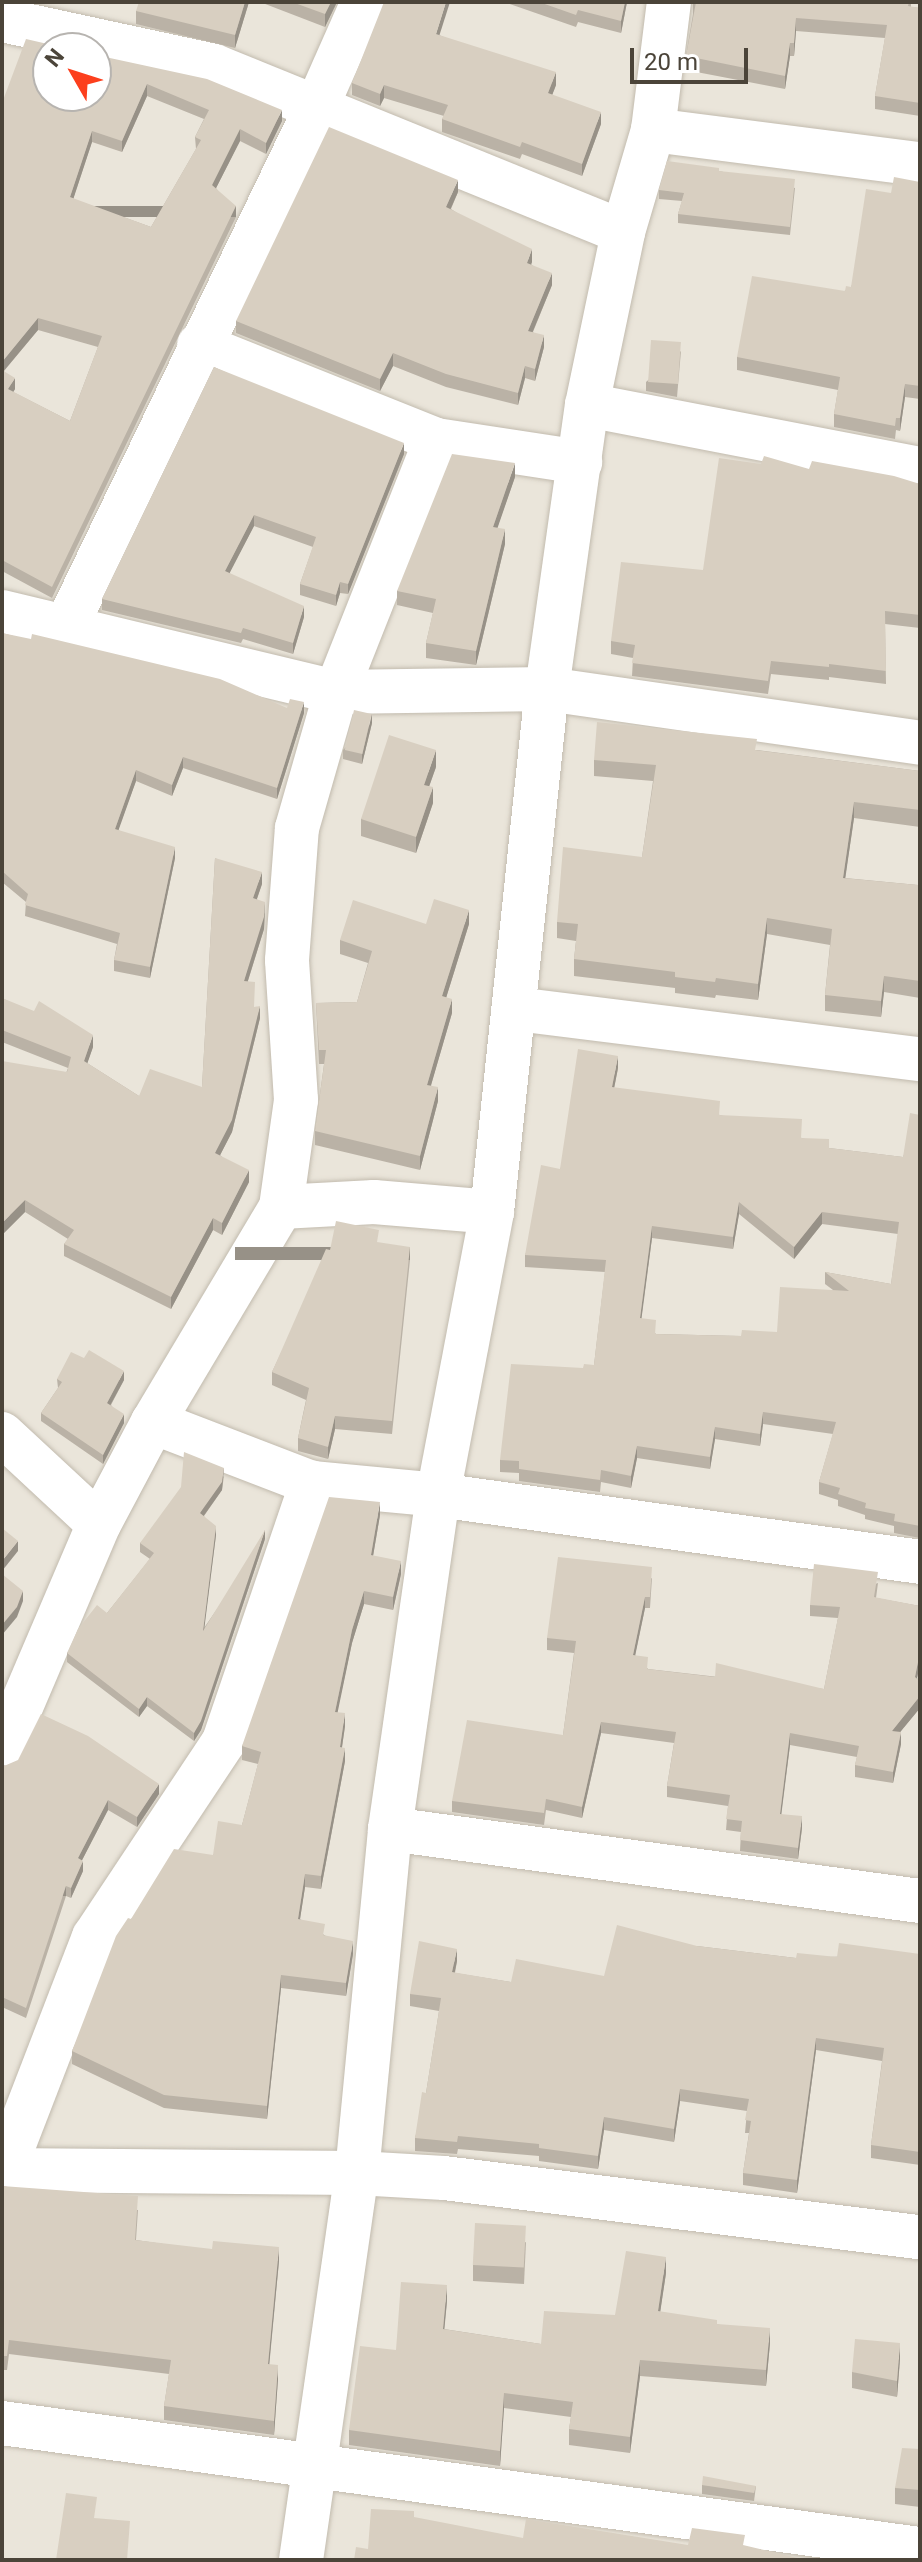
<!DOCTYPE html>
<html>
<head>
<meta charset="utf-8">
<style>
  body { margin:0 }
  #map { position:relative; width:922px; height:2562px; overflow:hidden; background:#f6f3ec; font-family:Roboto,sans-serif }
  div>[style] { position:absolute }
  [style*='--x'] { left:calc(var(--x)*1px); top:calc(var(--y)*1px); width:calc(var(--w)*1px); rotate:calc(var(--a)*1deg) }
  .residential>* { inset:0; background:#eae5da }
  .roads { filter:drop-shadow(0 0 2px #c2bbae) drop-shadow(0 0 2px #c2bbae) }
  .minor>* { height:44px; margin:-22px; padding:0 22px; transform-origin:22px; border-radius:22px; background:#fff }
  .wall>* { inset:0; background:#bab2a6 }
  .shaded-wall>* { inset:0; background:#979187; transform-origin:0 0 }
  .building>* { inset:0; background:#d8cfc1; transform-origin:0 0 }
  span { translate:-50% -50%; white-space:nowrap; text-align:center; line-height:1.15; -webkit-text-stroke:8px #fff; paint-order:stroke }
  .frame { position:absolute; inset:0; border:4px solid #4b4439; pointer-events:none }
  .north { position:absolute; left:32px; top:32px; width:80px; height:80px; box-sizing:border-box; background:#fff; border:2px solid #b7b4b0; border-radius:50%; rotate:309deg; font-size:22px; font-weight:700; line-height:32px; text-align:center; color:#4b4439 }
  .north::after { content:''; display:block; margin:auto; width:28px; height:36px; background:#fc3f1d; clip-path:polygon(50% 0,100% 100%,50% 72%,0 100%) }
  .scale { position:absolute; left:630px; top:48px; width:118px; height:36px; box-sizing:border-box; border:4px solid #4b4439; border-top:0; padding-left:10px; font-size:24px; line-height:28px; white-space:nowrap; color:#4b4439; -webkit-text-stroke:6px #fff; paint-order:stroke }
</style>
</head>
<body>
<div id="map">
  <div class="residential">
    <i style="clip-path:polygon(evenodd,2px 2px,920px 2px,920px 2560px,2px 2560px,2px 2px,48px 48px,96px 48px,96px 96px,48px 96px,48px 48px)"></i>
  </div>
  <div class="roads">
    <div class="minor">
      <i style="--x:2;--y:20;--w:217;--a:12.2"></i>
      <i style="--x:214;--y:66;--w:441;--a:22.1"></i>
      <i style="--x:653;--y:130;--w:269;--a:7.3"></i>
      <i style="--x:199;--y:345;--w:255;--a:21.8"></i>
      <i style="--x:436;--y:440;--w:146;--a:8.7"></i>
      <i style="--x:587;--y:405;--w:339;--a:10.9"></i>
      <i style="--x:2;--y:612;--w:343;--a:13.5"></i>
      <i style="--x:336;--y:692;--w:211;--a:-0.8"></i>
      <i style="--x:547;--y:689;--w:377;--a:8.2"></i>
      <i style="--x:67;--y:625;--w:576;--a:-64.28"></i>
      <i style="--x:317;--y:106;--w:114;--a:-66.1"></i>
      <i style="--x:516;--y:1009;--w:407;--a:7.1"></i>
      <i style="--x:281;--y:1207;--w:108;--a:-82"></i>
      <i style="--x:296;--y:1100;--w:140;--a:-93.7"></i>
      <i style="--x:287;--y:960;--w:132;--a:-85.7"></i>
      <i style="--x:297;--y:828;--w:141;--a:-74"></i>
      <i style="--x:336;--y:692;--w:271;--a:-68.4"></i>
      <i style="--x:153;--y:1422;--w:170;--a:21"></i>
      <i style="--x:312;--y:1483;--w:127;--a:5.4"></i>
      <i style="--x:438;--y:1495;--w:487;--a:7.9"></i>
      <i style="--x:2;--y:1434;--w:132;--a:42.9"></i>
      <i style="--x:2;--y:1751;--w:247;--a:-66.9"></i>
      <i style="--x:99;--y:1524;--w:115;--a:-62.1"></i>
      <i style="--x:153;--y:1422;--w:250;--a:-59.2"></i>
      <i style="--x:281;--y:1207;--w:93;--a:-3.1"></i>
      <i style="--x:374;--y:1202;--w:118;--a:4.8"></i>
      <i style="--x:390;--y:1829;--w:535;--a:7.74"></i>
      <i style="--x:2;--y:2170;--w:355;--a:0.5"></i>
      <i style="--x:357;--y:2173;--w:87;--a:3.3"></i>
      <i style="--x:444;--y:2178;--w:480;--a:7.1"></i>
      <i style="--x:4;--y:2170;--w:250;--a:-68.9"></i>
      <i style="--x:94;--y:1937;--w:235;--a:-56.4"></i>
      <i style="--x:224;--y:1741;--w:273;--a:-71.2"></i>
      <i style="--x:2;--y:2423;--w:927;--a:7.82"></i>
      <i style="--x:301;--y:2560;--w:391;--a:-81.8"></i>
      <i style="--x:357;--y:2173;--w:346;--a:-84.5"></i>
      <i style="--x:390;--y:1829;--w:337;--a:-81.8"></i>
      <i style="--x:438;--y:1495;--w:288;--a:-79.2"></i>
      <i style="--x:492;--y:1212;--w:526;--a:-84"></i>
      <i style="--x:547;--y:689;--w:287;--a:-82"></i>
      <i style="--x:587;--y:405;--w:177;--a:-78.2"></i>
      <i style="--x:623;--y:232;--w:106;--a:-73.6"></i>
      <i style="--x:653;--y:130;--w:129;--a:-82.9"></i>
    </div>
  </div>
  <div class="wall">
    <i style="clip-path:polygon(249px 2px,235px 48px,136px 24px,136px 11px)"></i>
    <i style="clip-path:polygon(260px 2px,337px 2px,325px 27px)"></i>
    <i style="clip-path:polygon(504px 2px,627px 2px,621px 33px,578px 22px,576px 27px)"></i>
    <i style="clip-path:polygon(693px 2px,911px 2px,911px 7px,920px 8px,920px 116px,875px 109px,875px 96px,885px 38px,796px 31px,794px 56px,790px 56px,785px 89px,686px 70px,686px 56px,693px 14px)"></i>
    <i style="clip-path:polygon(439px 35px,556px 85px,552px 95px,601px 124px,582px 176px,522px 154px,520px 159px,442px 132px,442px 119px,444px 116px,384px 98px,380px 106px,352px 95px,352px 83px)"></i>
    <i style="clip-path:polygon(evenodd,96px 55px,282px 121px,266px 154px,240px 141px,216px 188px,236px 217px,52px 598px,2px 571px,2px 103px,96px 55px,147px 96px,204px 119px,195px 137px,196px 149px,151px 227px,73px 199px,92px 142px,122px 152px,147px 96px,96px 55px,38px 330px,98px 347px,70px 421px,13px 392px,15px 389px,4px 371px,38px 330px)"></i>
    <i style="clip-path:polygon(719px 171px,795px 188px,790px 235px,678px 223px,678px 214px,682px 201px,659px 199px,659px 190px)"></i>
    <i style="clip-path:polygon(920px 182px,920px 399px,905px 397px,900px 431px,896px 430px,895px 439px,834px 427px,834px 414px,838px 390px,737px 370px,737px 357px,851px 287px,891px 193px)"></i>
    <i style="clip-path:polygon(458px 192px,451px 209px,532px 262px,531px 264px,552px 285px,533px 332px,544px 347px,535px 381px,525px 378px,518px 405px,446px 387px,393px 366px,380px 391px,236px 333px,236px 321px)"></i>
    <i style="clip-path:polygon(681px 351px,677px 397px,646px 391px,646px 382px)"></i>
    <i style="clip-path:polygon(214px 367px,404px 454px,348px 594px,340px 593px,336px 606px,300px 595px,300px 584px,313px 547px,254px 526px,229px 573px,304px 617px,293px 654px,243px 639px,241px 643px,102px 610px,102px 599px)"></i>
    <i style="clip-path:polygon(809px 469px,920px 484px,920px 628px,885px 624px,886px 684px,829px 677px,829px 680px,771px 674px,768px 694px,632px 676px,633px 658px,611px 654px,611px 641px,703px 570px)"></i>
    <i style="clip-path:polygon(515px 477px,497px 528px,505px 544px,476px 665px,426px 658px,426px 643px,433px 613px,397px 605px,397px 591px)"></i>
    <i style="clip-path:polygon(2px 633px,304px 713px,277px 799px,183px 768px,172px 796px,136px 781px,118px 830px,175px 858px,150px 978px,114px 971px,114px 960px,117px 944px,25px 916px,26px 902px,2px 882px)"></i>
    <i style="clip-path:polygon(372px 723px,362px 764px,343px 759px,343px 750px)"></i>
    <i style="clip-path:polygon(757px 750px,920px 771px,920px 827px,854px 818px,845px 878px,918px 885px,920px 872px,920px 998px,884px 992px,881px 1017px,825px 1011px,825px 995px,830px 945px,767px 934px,758px 1000px,716px 995px,715px 998px,675px 993px,675px 988px,574px 976px,574px 959px,576px 941px,557px 938px,557px 922px,642px 857px,653px 781px,594px 776px,594px 760px)"></i>
    <i style="clip-path:polygon(436px 767px,429px 786px,433px 803px,416px 853px,361px 836px,361px 819px)"></i>
    <i style="clip-path:polygon(215px 858px,262px 884px,257px 899px,265px 914px,264px 929px,248px 981px,254px 1007px,260px 1018px,232px 1132px,220px 1155px,249px 1182px,222px 1235px,213px 1230px,171px 1309px,64px 1256px,64px 1244px,68px 1239px,25px 1212px,2px 1235px,68px 1068px,2px 1042px,2px 998px,93px 1047px,87px 1063px,139px 1096px,202px 1087px)"></i>
    <i style="clip-path:polygon(426px 924px,469px 924px,446px 998px,452px 1013px,431px 1085px,438px 1101px,420px 1170px,315px 1145px,315px 1131px,324px 1064px,319px 1064px,316px 1003px,357px 1002px,368px 963px,340px 954px,340px 940px)"></i>
    <i style="clip-path:polygon(evenodd,618px 1068px,614px 1088px,720px 1115px,802px 1138px,829px 1148px,903px 1157px,920px 1115px,920px 1538px,894px 1533px,894px 1526px,865px 1519px,865px 1515px,838px 1506px,838px 1500px,819px 1494px,819px 1482px,833px 1434px,763px 1424px,760px 1446px,715px 1439px,710px 1469px,637px 1458px,631px 1488px,601px 1482px,600px 1492px,519px 1481px,519px 1473px,500px 1472px,500px 1460px,583px 1368px,594px 1365px,605px 1272px,525px 1267px,525px 1255px,560px 1169px,618px 1068px,739px 1214px,794px 1259px,822px 1224px,898px 1234px,891px 1284px,825px 1272px,825px 1284px,833px 1290px,777px 1332px,741px 1336px,656px 1334px,641px 1319px,652px 1238px,733px 1249px,739px 1214px)"></i>
    <i style="clip-path:polygon(379px 1243px,410px 1260px,392px 1434px,335px 1429px,328px 1459px,298px 1451px,298px 1438px,306px 1400px,272px 1385px,272px 1372px,330px 1250px)"></i>
    <i style="clip-path:polygon(57px 1379px,124px 1380px,111px 1405px,124px 1423px,103px 1464px,41px 1421px,41px 1413px,58px 1388px)"></i>
    <i style="clip-path:polygon(224px 1476px,222px 1490px,204px 1516px,216px 1535px,204px 1628px,265px 1539px,201px 1730px,194px 1741px,147px 1706px,139px 1717px,67px 1662px,67px 1653px,107px 1613px,150px 1559px,140px 1552px,140px 1543px)"></i>
    <i style="clip-path:polygon(380px 1515px,373px 1556px,401px 1574px,393px 1610px,364px 1604px,352px 1643px,337px 1712px,345px 1726px,342px 1748px,345px 1761px,321px 1889px,305px 1887px,300px 1919px,353px 1954px,346px 1996px,281px 1988px,267px 2119px,164px 2108px,72px 2064px,72px 2051px,131px 1919px,213px 1855px,242px 1825px,258px 1764px,242px 1760px,242px 1746px)"></i>
    <i style="clip-path:polygon(652px 1578px,650px 1608px,645px 1608px,635px 1655px,648px 1669px,824px 1689px,838px 1618px,810px 1616px,810px 1605px,878px 1583px,876px 1598px,920px 1606px,920px 1664px,917px 1678px,920px 1681px,920px 1708px,900px 1732px,901px 1744px,893px 1783px,855px 1777px,855px 1765px,857px 1757px,790px 1745px,781px 1814px,802px 1828px,798px 1859px,740px 1851px,741px 1832px,726px 1830px,728px 1806px,667px 1797px,667px 1786px,674px 1743px,601px 1733px,582px 1818px,546px 1810px,544px 1825px,452px 1812px,452px 1801px,563px 1735px,574px 1653px,547px 1650px,547px 1638px)"></i>
    <i style="clip-path:polygon(2px 1765px,159px 1794px,137px 1827px,108px 1810px,82px 1860px,83px 1871px,71px 1898px,66px 1896px,26px 2018px,2px 2007px)"></i>
    <i style="clip-path:polygon(697px 1946px,796px 1958px,920px 1954px,920px 2165px,871px 2158px,871px 2145px,882px 2061px,816px 2050px,797px 2193px,743px 2185px,743px 2173px,749px 2133px,745px 2133px,747px 2111px,680px 2101px,674px 2142px,604px 2130px,598px 2169px,539px 2161px,539px 2156px,458px 2149px,457px 2154px,415px 2151px,415px 2138px,426px 2093px,439px 2011px,410px 2006px,410px 1994px,457px 1961px,455px 1973px,511px 1982px,604px 1976px)"></i>
    <i style="clip-path:polygon(2px 2186px,138px 2210px,136px 2240px,279px 2261px,269px 2364px,278px 2379px,274px 2435px,164px 2420px,164px 2406px,169px 2374px,9px 2354px,7px 2370px,2px 2370px)"></i>
    <i style="clip-path:polygon(526px 2242px,524px 2284px,473px 2281px,473px 2265px)"></i>
    <i style="clip-path:polygon(666px 2273px,660px 2312px,717px 2324px,770px 2343px,766px 2386px,640px 2376px,630px 2453px,569px 2445px,569px 2429px,571px 2417px,504px 2408px,500px 2466px,349px 2445px,349px 2430px,396px 2350px,447px 2301px,444px 2329px,541px 2344px,615px 2315px)"></i>
    <i style="clip-path:polygon(900px 2359px,897px 2397px,852px 2388px,852px 2372px)"></i>
    <i style="clip-path:polygon(920px 2449px,920px 2507px,895px 2504px,895px 2488px)"></i>
    <i style="clip-path:polygon(702px 2485px,756px 2486px,754px 2501px,702px 2494px)"></i>
  </div>
  <div class="shaded-wall">
    <i style="clip-path:polygon(245px 2px,249px 2px,235px 48px,235px 35px)"></i>
    <i style="clip-path:polygon(331px 2px,337px 2px,325px 27px,325px 14px)"></i>
    <i style="clip-path:polygon(446px 2px,450px 2px,436px 46px,436px 34px)"></i>
    <i style="clip-path:polygon(625px 2px,627px 2px,621px 33px,621px 21px)"></i>
    <i style="clip-path:polygon(796px 18px,796px 31px,794px 56px,794px 43px)"></i>
    <i style="clip-path:polygon(790px 43px,790px 56px,785px 89px,785px 76px)"></i>
    <i style="clip-path:polygon(556px 72px,556px 85px,548px 106px,548px 93px)"></i>
    <i style="clip-path:polygon(147px 84px,147px 96px,122px 152px,122px 141px)"></i>
    <i style="clip-path:polygon(384px 85px,384px 98px,380px 106px,380px 94px)"></i>
    <i style="clip-path:polygon(282px 110px,282px 121px,266px 154px,266px 143px)"></i>
    <i style="clip-path:polygon(601px 112px,601px 124px,582px 176px,582px 164px)"></i>
    <i style="clip-path:polygon(240px 129px,240px 141px,212px 196px,212px 185px)"></i>
    <i style="clip-path:polygon(92px 131px,92px 142px,70px 209px,70px 197px)"></i>
    <i style="clip-path:polygon(458px 180px,458px 192px,446px 219px,446px 207px)"></i>
    <i style="left:236px;top:206px;width:11px;height:423px;rotate:90deg"></i>
    <i style="clip-path:polygon(532px 249px,532px 262px,527px 275px,527px 263px)"></i>
    <i style="clip-path:polygon(552px 273px,552px 285px,528px 343px,528px 331px)"></i>
    <i style="clip-path:polygon(38px 318px,38px 330px,2px 373px,2px 362px)"></i>
    <i style="clip-path:polygon(544px 335px,544px 347px,535px 381px,535px 369px)"></i>
    <i style="clip-path:polygon(393px 353px,393px 366px,380px 391px,380px 379px)"></i>
    <i style="clip-path:polygon(525px 366px,525px 378px,518px 405px,518px 393px)"></i>
    <i style="clip-path:polygon(15px 378px,15px 389px,8px 401px,8px 389px)"></i>
    <i style="clip-path:polygon(905px 384px,905px 397px,900px 431px,900px 418px)"></i>
    <i style="clip-path:polygon(404px 443px,404px 454px,348px 594px,348px 584px)"></i>
    <i style="clip-path:polygon(515px 463px,515px 477px,493px 541px,493px 527px)"></i>
    <i style="clip-path:polygon(254px 515px,254px 526px,225px 582px,225px 571px)"></i>
    <i style="clip-path:polygon(505px 529px,505px 544px,476px 665px,476px 651px)"></i>
    <i style="clip-path:polygon(340px 582px,340px 593px,336px 606px,336px 595px)"></i>
    <i style="clip-path:polygon(304px 606px,304px 617px,293px 654px,293px 643px)"></i>
    <i style="clip-path:polygon(304px 702px,304px 713px,277px 799px,277px 788px)"></i>
    <i style="clip-path:polygon(372px 714px,372px 723px,362px 764px,362px 755px)"></i>
    <i style="clip-path:polygon(436px 750px,436px 767px,424px 801px,424px 785px)"></i>
    <i style="clip-path:polygon(183px 757px,183px 768px,172px 796px,172px 785px)"></i>
    <i style="clip-path:polygon(136px 770px,136px 781px,115px 840px,115px 829px)"></i>
    <i style="clip-path:polygon(433px 787px,433px 803px,416px 853px,416px 837px)"></i>
    <i style="clip-path:polygon(854px 802px,854px 818px,843px 894px,843px 878px)"></i>
    <i style="clip-path:polygon(175px 847px,175px 858px,150px 978px,150px 967px)"></i>
    <i style="clip-path:polygon(262px 872px,262px 884px,253px 910px,253px 898px)"></i>
    <i style="clip-path:polygon(265px 902px,264px 929px,244px 993px,244px 981px)"></i>
    <i style="clip-path:polygon(469px 910px,469px 924px,442px 1011px,442px 996px)"></i>
    <i style="clip-path:polygon(767px 918px,767px 934px,758px 1000px,758px 984px)"></i>
    <i style="clip-path:polygon(884px 976px,884px 992px,881px 1017px,881px 1001px)"></i>
    <i style="clip-path:polygon(452px 999px,452px 1013px,427px 1099px,427px 1085px)"></i>
    <i style="clip-path:polygon(260px 1006px,260px 1018px,232px 1132px,215px 1165px,215px 1153px)"></i>
    <i style="clip-path:polygon(93px 1035px,93px 1047px,84px 1073px,84px 1061px)"></i>
    <i style="clip-path:polygon(618px 1056px,618px 1068px,612px 1099px,612px 1087px)"></i>
    <i style="clip-path:polygon(438px 1087px,438px 1101px,420px 1170px,420px 1156px)"></i>
    <i style="clip-path:polygon(249px 1170px,249px 1182px,222px 1235px,222px 1223px)"></i>
    <i style="clip-path:polygon(25px 1200px,25px 1212px,2px 1235px,2px 1223px)"></i>
    <i style="clip-path:polygon(739px 1202px,739px 1214px,733px 1249px,733px 1237px)"></i>
    <i style="clip-path:polygon(822px 1212px,822px 1224px,794px 1259px,794px 1247px)"></i>
    <i style="clip-path:polygon(213px 1218px,213px 1230px,171px 1309px,171px 1297px)"></i>
    <i style="clip-path:polygon(652px 1226px,652px 1238px,640px 1330px,640px 1318px)"></i>
    <i style="left:410px;top:1247px;width:13px;height:175px;rotate:90deg"></i>
    <i style="clip-path:polygon(124px 1371px,124px 1380px,107px 1411px,107px 1403px)"></i>
    <i style="clip-path:polygon(763px 1412px,763px 1424px,760px 1446px,760px 1434px)"></i>
    <i style="clip-path:polygon(124px 1414px,124px 1423px,103px 1464px,103px 1455px)"></i>
    <i style="clip-path:polygon(335px 1416px,335px 1429px,328px 1459px,328px 1447px)"></i>
    <i style="clip-path:polygon(715px 1427px,715px 1439px,710px 1469px,710px 1457px)"></i>
    <i style="clip-path:polygon(637px 1446px,637px 1458px,631px 1488px,631px 1476px)"></i>
    <i style="clip-path:polygon(224px 1468px,222px 1490px,200px 1521px,200px 1513px)"></i>
    <i style="clip-path:polygon(380px 1502px,380px 1515px,371px 1568px,371px 1555px)"></i>
    <i style="clip-path:polygon(216px 1526px,216px 1535px,203px 1639px,203px 1631px)"></i>
    <i style="clip-path:polygon(265px 1530px,265px 1539px,201px 1730px,194px 1741px,194px 1733px)"></i>
    <i style="clip-path:polygon(18px 1541px,18px 1551px,2px 1571px,2px 1561px)"></i>
    <i style="clip-path:polygon(401px 1561px,401px 1574px,393px 1610px,393px 1597px)"></i>
    <i style="clip-path:polygon(23px 1591px,23px 1601px,17px 1617px,2px 1635px,2px 1625px)"></i>
    <i style="clip-path:polygon(364px 1591px,364px 1604px,352px 1643px,335px 1725px,335px 1712px,352px 1630px)"></i>
    <i style="clip-path:polygon(645px 1597px,645px 1608px,633px 1666px,633px 1655px)"></i>
    <i style="clip-path:polygon(920px 1652px,920px 1664px,915px 1688px,915px 1677px)"></i>
    <i style="clip-path:polygon(920px 1696px,920px 1708px,892px 1742px,892px 1731px)"></i>
    <i style="clip-path:polygon(147px 1697px,147px 1706px,139px 1717px,139px 1709px)"></i>
    <i style="clip-path:polygon(345px 1713px,345px 1726px,340px 1760px,340px 1747px)"></i>
    <i style="clip-path:polygon(601px 1722px,601px 1733px,582px 1818px,582px 1807px)"></i>
    <i style="clip-path:polygon(901px 1732px,901px 1744px,893px 1783px,893px 1772px)"></i>
    <i style="clip-path:polygon(790px 1733px,790px 1745px,780px 1825px,780px 1814px)"></i>
    <i style="clip-path:polygon(345px 1748px,345px 1761px,321px 1889px,321px 1876px)"></i>
    <i style="clip-path:polygon(159px 1784px,159px 1794px,137px 1827px,137px 1817px)"></i>
    <i style="clip-path:polygon(108px 1800px,108px 1810px,78px 1868px,78px 1858px)"></i>
    <i style="clip-path:polygon(802px 1816px,802px 1828px,798px 1859px,798px 1848px)"></i>
    <i style="clip-path:polygon(83px 1861px,83px 1871px,71px 1898px,71px 1888px)"></i>
    <i style="clip-path:polygon(305px 1874px,305px 1887px,298px 1932px,298px 1919px)"></i>
    <i style="left:66px;top:1886px;width:10px;height:128px;rotate:90deg"></i>
    <i style="clip-path:polygon(353px 1941px,353px 1954px,346px 1996px,346px 1983px)"></i>
    <i style="clip-path:polygon(457px 1949px,457px 1961px,452px 1985px,452px 1972px)"></i>
    <i style="clip-path:polygon(281px 1975px,281px 1988px,267px 2119px,267px 2106px)"></i>
    <i style="clip-path:polygon(816px 2038px,816px 2050px,797px 2193px,797px 2180px)"></i>
    <i style="clip-path:polygon(680px 2089px,680px 2101px,674px 2142px,674px 2129px)"></i>
    <i style="clip-path:polygon(604px 2117px,604px 2130px,598px 2169px,598px 2156px)"></i>
    <i style="clip-path:polygon(279px 2247px,279px 2261px,268px 2378px,268px 2364px)"></i>
    <i style="clip-path:polygon(666px 2257px,666px 2273px,658px 2327px,658px 2311px)"></i>
    <i style="clip-path:polygon(447px 2285px,447px 2301px,443px 2344px,443px 2329px)"></i>
    <i style="clip-path:polygon(770px 2328px,770px 2343px,766px 2386px,766px 2370px)"></i>
    <i style="clip-path:polygon(900px 2343px,900px 2359px,897px 2397px,897px 2381px)"></i>
    <i style="clip-path:polygon(640px 2360px,640px 2376px,630px 2453px,630px 2437px)"></i>
    <i style="clip-path:polygon(278px 2365px,278px 2379px,274px 2435px,274px 2421px)"></i>
    <i style="clip-path:polygon(504px 2393px,504px 2408px,500px 2466px,500px 2451px)"></i>
  </div>
  <div class="building">
    <i style="clip-path:polygon(139px 2px,245px 2px,235px 35px,136px 11px)"></i>
    <i style="clip-path:polygon(292px 2px,331px 2px,325px 14px)"></i>
    <i style="clip-path:polygon(384px 2px,446px 2px,436px 34px,556px 72px,548px 93px,601px 112px,582px 164px,522px 142px,520px 147px,442px 119px,448px 105px,384px 85px,380px 94px,352px 83px)"></i>
    <i style="clip-path:polygon(539px 2px,625px 2px,621px 21px,578px 10px,576px 15px)"></i>
    <i style="clip-path:polygon(696px 2px,909px 2px,908px 6px,920px 8px,920px 103px,875px 96px,887px 25px,796px 18px,794px 43px,790px 43px,785px 76px,686px 56px)"></i>
    <i style="clip-path:polygon(evenodd,26px 39px,65px 48px,48px 48px,48px 96px,96px 96px,96px 55px,207px 79px,282px 110px,266px 143px,240px 129px,212px 185px,236px 206px,52px 587px,2px 560px,2px 370px,15px 378px,8px 389px,70px 421px,102px 336px,38px 318px,2px 362px,2px 170px,4px 161px,2px 160px,2px 103px,26px 39px,147px 84px,209px 110px,195px 137px,201px 140px,151px 227px,70px 197px,92px 131px,122px 141px,147px 84px)"></i>
    <i style="clip-path:polygon(329px 127px,458px 180px,446px 207px,532px 249px,527px 263px,552px 273px,528px 331px,544px 335px,535px 369px,525px 366px,518px 393px,446px 374px,393px 353px,380px 379px,236px 321px)"></i>
    <i style="clip-path:polygon(667px 161px,719px 168px,719px 171px,795px 179px,790px 227px,678px 214px,684px 193px,659px 190px)"></i>
    <i style="clip-path:polygon(894px 177px,920px 182px,920px 386px,905px 384px,900px 418px,896px 418px,895px 426px,834px 414px,840px 377px,737px 357px,752px 276px,845px 291px,846px 286px,851px 287px,866px 189px,891px 193px)"></i>
    <i style="left:651px;top:340px;width:30px;height:42px;rotate:4deg"></i>
    <i style="clip-path:polygon(214px 367px,404px 443px,348px 584px,340px 582px,336px 595px,300px 584px,316px 537px,254px 515px,225px 571px,304px 606px,293px 643px,243px 628px,241px 633px,102px 599px)"></i>
    <i style="clip-path:polygon(452px 454px,515px 463px,493px 527px,505px 529px,476px 651px,426px 643px,436px 599px,397px 591px)"></i>
    <i style="clip-path:polygon(764px 456px,809px 469px,812px 461px,894px 476px,920px 484px,920px 615px,885px 611px,886px 671px,829px 664px,829px 667px,771px 661px,768px 681px,632px 663px,635px 645px,611px 641px,621px 562px,703px 570px,719px 458px,761px 464px)"></i>
    <i style="clip-path:polygon(2px 633px,31px 639px,32px 634px,220px 679px,287px 708px,290px 699px,304px 702px,277px 788px,183px 757px,172px 785px,136px 770px,115px 829px,175px 847px,150px 967px,114px 960px,120px 933px,25px 905px,28px 894px,2px 871px)"></i>
    <i style="left:354px;top:710px;width:18px;height:41px;rotate:13deg"></i>
    <i style="clip-path:polygon(597px 722px,757px 739px,755px 750px,920px 771px,920px 810px,854px 802px,843px 878px,918px 885px,920px 872px,920px 981px,884px 976px,881px 1001px,825px 995px,832px 929px,767px 918px,758px 984px,716px 978px,715px 982px,675px 977px,675px 972px,574px 959px,578px 924px,557px 922px,563px 847px,642px 857px,656px 765px,594px 760px)"></i>
    <i style="clip-path:polygon(389px 735px,436px 750px,424px 785px,433px 787px,416px 837px,361px 819px)"></i>
    <i style="clip-path:polygon(215px 858px,262px 872px,253px 898px,265px 902px,264px 917px,244px 981px,255px 982px,254px 1007px,260px 1006px,232px 1120px,215px 1153px,249px 1170px,222px 1223px,213px 1218px,171px 1297px,64px 1244px,74px 1230px,25px 1200px,2px 1223px,2px 1061px,67px 1072px,71px 1057px,2px 1030px,2px 998px,34px 1011px,39px 1001px,93px 1035px,84px 1061px,139px 1096px,150px 1069px,202px 1087px)"></i>
    <i style="clip-path:polygon(434px 899px,469px 910px,442px 996px,452px 999px,427px 1085px,438px 1087px,420px 1156px,315px 1131px,326px 1050px,319px 1050px,316px 1003px,357px 1002px,372px 951px,340px 940px,353px 900px,426px 924px)"></i>
    <i style="clip-path:polygon(evenodd,578px 1049px,618px 1056px,612px 1087px,720px 1101px,719px 1115px,802px 1119px,801px 1138px,829px 1139px,829px 1148px,903px 1157px,910px 1113px,920px 1115px,920px 1526px,894px 1521px,895px 1514px,865px 1508px,866px 1503px,838px 1494px,840px 1488px,819px 1482px,836px 1422px,763px 1412px,760px 1434px,715px 1427px,710px 1457px,637px 1446px,631px 1476px,601px 1470px,600px 1480px,519px 1469px,519px 1461px,500px 1460px,511px 1364px,583px 1368px,584px 1364px,594px 1365px,606px 1260px,525px 1255px,541px 1165px,560px 1169px,578px 1049px,739px 1202px,794px 1247px,822px 1212px,899px 1222px,891px 1284px,825px 1272px,849px 1291px,780px 1287px,777px 1332px,742px 1330px,741px 1336px,655px 1334px,656px 1320px,640px 1318px,652px 1226px,733px 1237px,739px 1202px)"></i>
    <i style="clip-path:polygon(336px 1221px,379px 1230px,377px 1242px,410px 1247px,392px 1421px,335px 1416px,328px 1447px,298px 1438px,309px 1388px,272px 1372px,326px 1249px,330px 1250px)"></i>
    <i style="clip-path:polygon(89px 1350px,124px 1371px,107px 1403px,124px 1414px,103px 1455px,41px 1413px,62px 1382px,57px 1379px,71px 1352px,84px 1358px)"></i>
    <i style="clip-path:polygon(184px 1452px,224px 1468px,222px 1482px,200px 1513px,216px 1526px,203px 1631px,265px 1530px,201px 1721px,194px 1733px,147px 1697px,139px 1709px,67px 1653px,78px 1629px,97px 1605px,107px 1613px,154px 1553px,140px 1543px,181px 1487px)"></i>
    <i style="clip-path:polygon(329px 1497px,380px 1502px,371px 1555px,401px 1561px,393px 1597px,364px 1591px,352px 1630px,335px 1712px,345px 1713px,340px 1747px,345px 1748px,321px 1876px,305px 1874px,298px 1919px,325px 1924px,323px 1935px,353px 1941px,346px 1983px,281px 1975px,267px 2106px,164px 2095px,72px 2051px,116px 1936px,128px 1918px,131px 1919px,174px 1849px,213px 1855px,218px 1821px,242px 1825px,261px 1752px,242px 1746px)"></i>
    <i style="clip-path:polygon(2px 1528px,18px 1541px,2px 1561px)"></i>
    <i style="clip-path:polygon(558px 1557px,652px 1567px,650px 1597px,645px 1597px,633px 1655px,648px 1657px,647px 1669px,715px 1677px,716px 1663px,824px 1689px,840px 1607px,810px 1605px,814px 1564px,878px 1572px,874px 1597px,920px 1606px,920px 1652px,915px 1677px,920px 1681px,920px 1696px,892px 1731px,901px 1732px,893px 1772px,855px 1765px,859px 1746px,790px 1733px,780px 1814px,802px 1816px,798px 1848px,740px 1840px,742px 1821px,726px 1819px,730px 1795px,667px 1786px,676px 1732px,601px 1722px,582px 1807px,546px 1799px,544px 1813px,452px 1801px,467px 1720px,563px 1735px,576px 1641px,547px 1638px)"></i>
    <i style="clip-path:polygon(2px 1574px,23px 1591px,17px 1607px,2px 1625px)"></i>
    <i style="clip-path:polygon(41px 1714px,88px 1736px,159px 1784px,137px 1817px,108px 1800px,78px 1858px,83px 1861px,71px 1888px,66px 1886px,26px 2008px,2px 1997px,2px 1765px,4px 1766px,18px 1760px)"></i>
    <i style="clip-path:polygon(617px 1925px,697px 1946px,796px 1958px,797px 1953px,837px 1957px,839px 1943px,920px 1954px,920px 2152px,871px 2145px,884px 2048px,816px 2038px,797px 2180px,743px 2173px,751px 2121px,745px 2120px,749px 2099px,680px 2089px,674px 2129px,604px 2117px,598px 2156px,539px 2148px,539px 2144px,458px 2136px,457px 2142px,415px 2138px,422px 2092px,426px 2093px,441px 1998px,410px 1994px,419px 1941px,457px 1949px,452px 1972px,511px 1982px,516px 1959px,604px 1976px)"></i>
    <i style="clip-path:polygon(2px 2186px,138px 2196px,135px 2240px,212px 2249px,213px 2241px,279px 2247px,268px 2364px,278px 2365px,274px 2421px,164px 2406px,171px 2360px,9px 2340px,7px 2356px,2px 2356px)"></i>
    <i style="left:475px;top:2223px;width:51px;height:42px;rotate:3deg"></i>
    <i style="clip-path:polygon(626px 2251px,666px 2257px,658px 2311px,717px 2320px,717px 2324px,770px 2328px,766px 2370px,640px 2360px,630px 2437px,569px 2429px,573px 2402px,504px 2393px,500px 2451px,349px 2430px,360px 2346px,396px 2350px,401px 2282px,447px 2285px,443px 2329px,541px 2344px,544px 2311px,615px 2315px)"></i>
    <i style="clip-path:polygon(855px 2339px,900px 2343px,897px 2381px,852px 2372px)"></i>
    <i style="clip-path:polygon(902px 2448px,920px 2449px,920px 2490px,895px 2488px)"></i>
    <i style="clip-path:polygon(703px 2476px,756px 2486px,754px 2493px,702px 2485px)"></i>
    <i style="clip-path:polygon(66px 2493px,97px 2497px,94px 2518px,130px 2521px,127px 2560px,56px 2560px)"></i>
    <i style="clip-path:polygon(371px 2509px,414px 2511px,414px 2517px,523px 2538px,526px 2519px,688px 2545px,692px 2528px,745px 2535px,743px 2545px,806px 2560px,354px 2560px,356px 2547px,368px 2549px)"></i>
  </div>
  <div class="frame"></div>
  <div class="north">N</div>
  <div class="scale">20 m</div>
</div>
</body>
</html>
